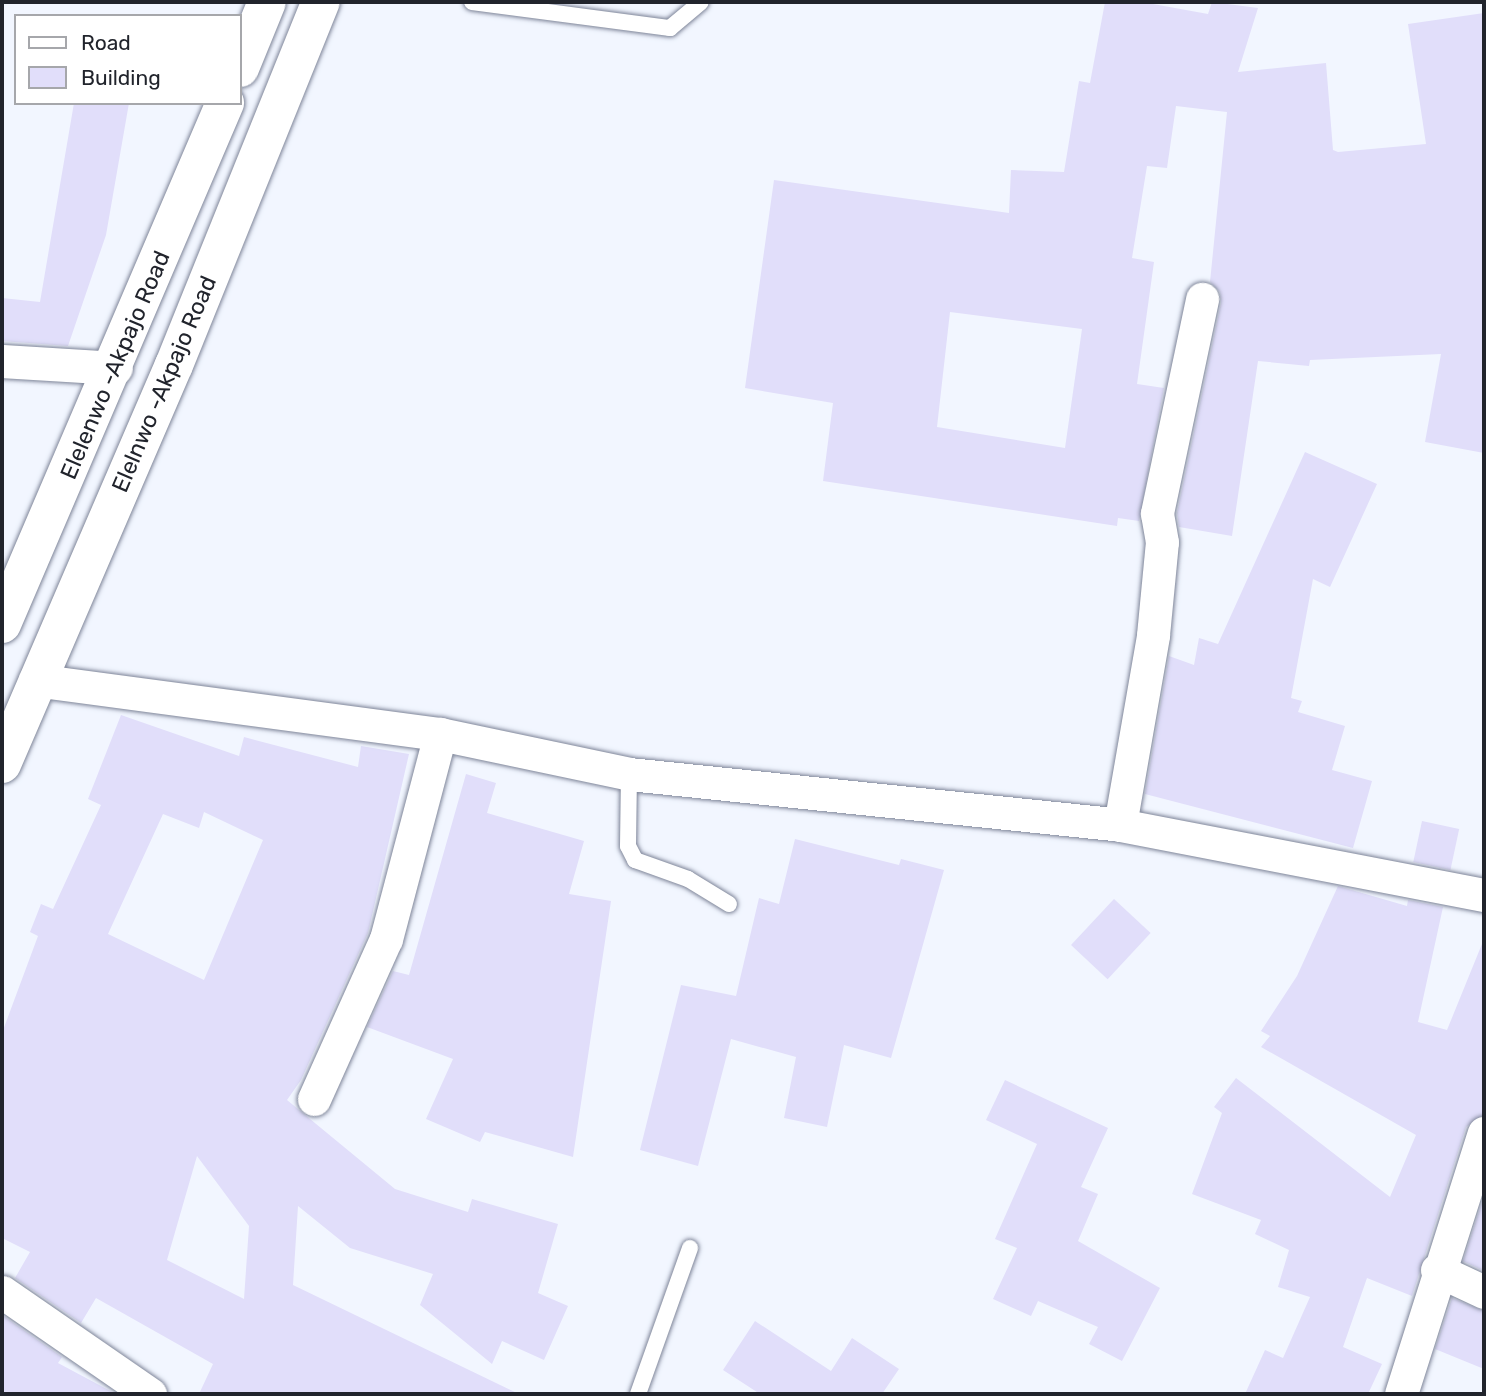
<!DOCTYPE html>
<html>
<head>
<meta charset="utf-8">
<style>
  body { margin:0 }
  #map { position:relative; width:1486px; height:1396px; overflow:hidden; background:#f2f6ff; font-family:Rubik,sans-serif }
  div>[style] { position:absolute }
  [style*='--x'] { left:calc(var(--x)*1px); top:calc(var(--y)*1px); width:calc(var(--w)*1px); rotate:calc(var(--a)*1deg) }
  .building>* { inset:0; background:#e1defa; transform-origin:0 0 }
  .roads { filter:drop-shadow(0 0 2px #7e8599) drop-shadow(0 0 2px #7e8599) }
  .lane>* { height:16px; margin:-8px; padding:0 8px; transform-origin:8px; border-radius:8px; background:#fff }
  .street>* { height:33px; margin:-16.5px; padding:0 16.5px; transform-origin:16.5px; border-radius:16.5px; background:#fff }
  .secondary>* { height:38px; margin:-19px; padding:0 19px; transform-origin:19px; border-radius:19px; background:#fff }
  span { translate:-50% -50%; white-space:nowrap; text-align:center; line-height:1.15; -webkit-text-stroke:7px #fff; paint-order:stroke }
  .street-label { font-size:23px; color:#21242c }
  .frame { position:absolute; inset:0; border:4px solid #21242c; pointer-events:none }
  .legend { position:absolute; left:14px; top:14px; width:228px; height:91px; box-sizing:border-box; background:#fff; border:2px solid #a6a7ab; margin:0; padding:9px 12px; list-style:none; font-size:21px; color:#21242c }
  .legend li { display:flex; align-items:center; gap:14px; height:35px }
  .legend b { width:35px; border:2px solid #a6a7ab }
</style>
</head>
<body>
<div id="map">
  <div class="building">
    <i style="clip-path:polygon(evenodd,1105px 2px,1142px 2px,1208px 14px,1212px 2px,1258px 8px,1238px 72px,1326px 63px,1333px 150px,1338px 152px,1426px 144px,1408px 24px,1484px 13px,1484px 453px,1425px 442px,1441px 354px,1310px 360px,1309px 366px,1258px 361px,1232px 536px,1179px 527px,1177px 513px,1221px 303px,1220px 292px,1210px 282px,1227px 112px,1176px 106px,1167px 168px,1147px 166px,1132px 258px,1154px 262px,1137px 384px,1164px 388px,1139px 521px,1118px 518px,1117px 526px,823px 481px,833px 403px,745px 388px,774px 180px,1009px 213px,1011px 170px,1064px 172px,1079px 81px,1090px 83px,1105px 2px,950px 312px,1082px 329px,1065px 448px,937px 427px,950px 312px)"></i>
    <i style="clip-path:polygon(74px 103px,129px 103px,106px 235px,68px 346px,2px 341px,2px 298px,40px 302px)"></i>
    <i style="clip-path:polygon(1305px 452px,1377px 484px,1330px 587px,1313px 579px,1291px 698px,1302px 701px,1298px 712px,1345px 726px,1332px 770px,1372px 781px,1353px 848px,1145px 794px,1169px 656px,1194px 665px,1199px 638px,1218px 644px)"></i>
    <i style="clip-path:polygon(evenodd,121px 715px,239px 756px,244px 737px,358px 767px,361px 746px,409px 754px,368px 933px,301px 1080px,287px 1100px,395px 1189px,468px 1212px,472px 1199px,558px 1224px,538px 1293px,568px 1306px,544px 1360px,502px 1341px,492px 1364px,420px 1305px,433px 1274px,350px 1248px,298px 1206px,293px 1285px,519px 1394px,199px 1394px,213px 1364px,96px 1298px,81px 1323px,15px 1278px,30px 1252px,2px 1238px,2px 1033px,38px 936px,30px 932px,41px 904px,53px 909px,101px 805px,88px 799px,121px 715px,204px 812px,263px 840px,204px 980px,108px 934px,163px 814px,199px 828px,204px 812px,121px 715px,197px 1156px,249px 1226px,244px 1299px,167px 1260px,197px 1156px)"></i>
    <i style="clip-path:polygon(466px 774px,496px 783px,487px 813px,584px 841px,569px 894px,611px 901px,573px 1157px,485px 1132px,480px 1142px,426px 1119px,453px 1059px,367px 1027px,393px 971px,409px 975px)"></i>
    <i style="left:1422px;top:821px;width:38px;height:42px;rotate:12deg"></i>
    <i style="clip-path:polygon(795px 839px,899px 865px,901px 859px,944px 870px,891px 1058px,844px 1045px,827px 1127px,784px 1118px,796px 1057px,731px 1039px,698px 1166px,640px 1150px,681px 985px,736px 996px,759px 898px,779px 904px)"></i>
    <i style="clip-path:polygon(1338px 886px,1407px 906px,1408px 900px,1443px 907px,1418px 1022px,1447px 1030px,1484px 939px,1484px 1114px,1466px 1127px,1412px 1296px,1367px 1278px,1343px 1347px,1382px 1364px,1368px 1394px,1245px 1394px,1265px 1350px,1283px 1358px,1310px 1297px,1278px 1287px,1289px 1250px,1255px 1234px,1261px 1220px,1192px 1194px,1222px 1113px,1214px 1107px,1236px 1078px,1390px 1197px,1416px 1135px,1261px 1047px,1270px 1036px,1261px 1031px,1297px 976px)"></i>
    <i style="left:1114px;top:899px;width:50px;height:63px;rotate:43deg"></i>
    <i style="clip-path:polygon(1005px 1080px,1108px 1128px,1081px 1187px,1098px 1194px,1078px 1241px,1160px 1288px,1122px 1361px,1089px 1344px,1098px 1327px,1038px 1301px,1031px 1316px,993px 1299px,1017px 1248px,995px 1239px,1037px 1144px,986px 1120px)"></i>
    <i style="clip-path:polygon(1484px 1196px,1484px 1271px,1463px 1261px)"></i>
    <i style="clip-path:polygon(1452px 1298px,1484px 1311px,1484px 1369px,1435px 1349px)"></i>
    <i style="clip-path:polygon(2px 1315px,62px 1357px,58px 1363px,116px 1394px,2px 1394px)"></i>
    <i style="clip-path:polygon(755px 1321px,831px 1371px,852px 1338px,899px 1369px,882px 1394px,760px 1394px,723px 1370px)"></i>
  </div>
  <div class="roads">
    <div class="lane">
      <i style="--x:472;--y:2;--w:200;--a:7.5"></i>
      <i style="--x:670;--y:28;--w:40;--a:-40"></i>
      <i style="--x:629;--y:774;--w:72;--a:90.8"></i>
      <i style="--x:628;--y:846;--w:16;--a:63"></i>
      <i style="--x:635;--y:860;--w:56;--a:19.7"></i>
      <i style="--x:688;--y:879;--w:48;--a:31.4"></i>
      <i style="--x:638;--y:1394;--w:155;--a:-70.4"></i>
    </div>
    <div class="street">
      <i style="--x:2;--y:361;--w:114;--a:3.5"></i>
      <i style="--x:35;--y:680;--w:409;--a:7.6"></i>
      <i style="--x:440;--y:734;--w:193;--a:11.9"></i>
      <i style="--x:629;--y:774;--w:494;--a:5.9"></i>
      <i style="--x:1120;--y:825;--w:371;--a:10.9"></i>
      <i style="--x:1120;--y:825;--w:193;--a:-80.1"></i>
      <i style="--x:1153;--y:635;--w:93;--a:-84.5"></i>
      <i style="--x:1162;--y:542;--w:29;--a:-100"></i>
      <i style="--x:1157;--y:513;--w:219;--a:-78.1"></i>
      <i style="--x:314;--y:1099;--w:175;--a:-65.8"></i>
      <i style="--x:386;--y:939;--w:212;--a:-75.2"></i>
      <i style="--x:1437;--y:1270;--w:52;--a:25.1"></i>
      <i style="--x:2;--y:1292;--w:180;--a:34.6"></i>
      <i style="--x:1401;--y:1394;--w:274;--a:-72.4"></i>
    </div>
    <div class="secondary">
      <i style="--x:240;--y:68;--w:71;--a:-67.8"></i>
      <i style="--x:2;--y:624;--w:567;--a:-66.83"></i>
      <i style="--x:2;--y:764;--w:434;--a:-66.7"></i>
      <i style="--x:174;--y:365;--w:392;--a:-68"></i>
    </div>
  </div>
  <div class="street-label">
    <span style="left:115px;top:365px;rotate:-67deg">Elelenwo -Akpajo Road</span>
    <span style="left:164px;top:384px;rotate:-67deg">Elelnwo -Akpajo Road</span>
  </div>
  <div class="frame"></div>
  <ul class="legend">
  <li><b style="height:9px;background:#fff"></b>Road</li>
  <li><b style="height:19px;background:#e1defa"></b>Building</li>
  </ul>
</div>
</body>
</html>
